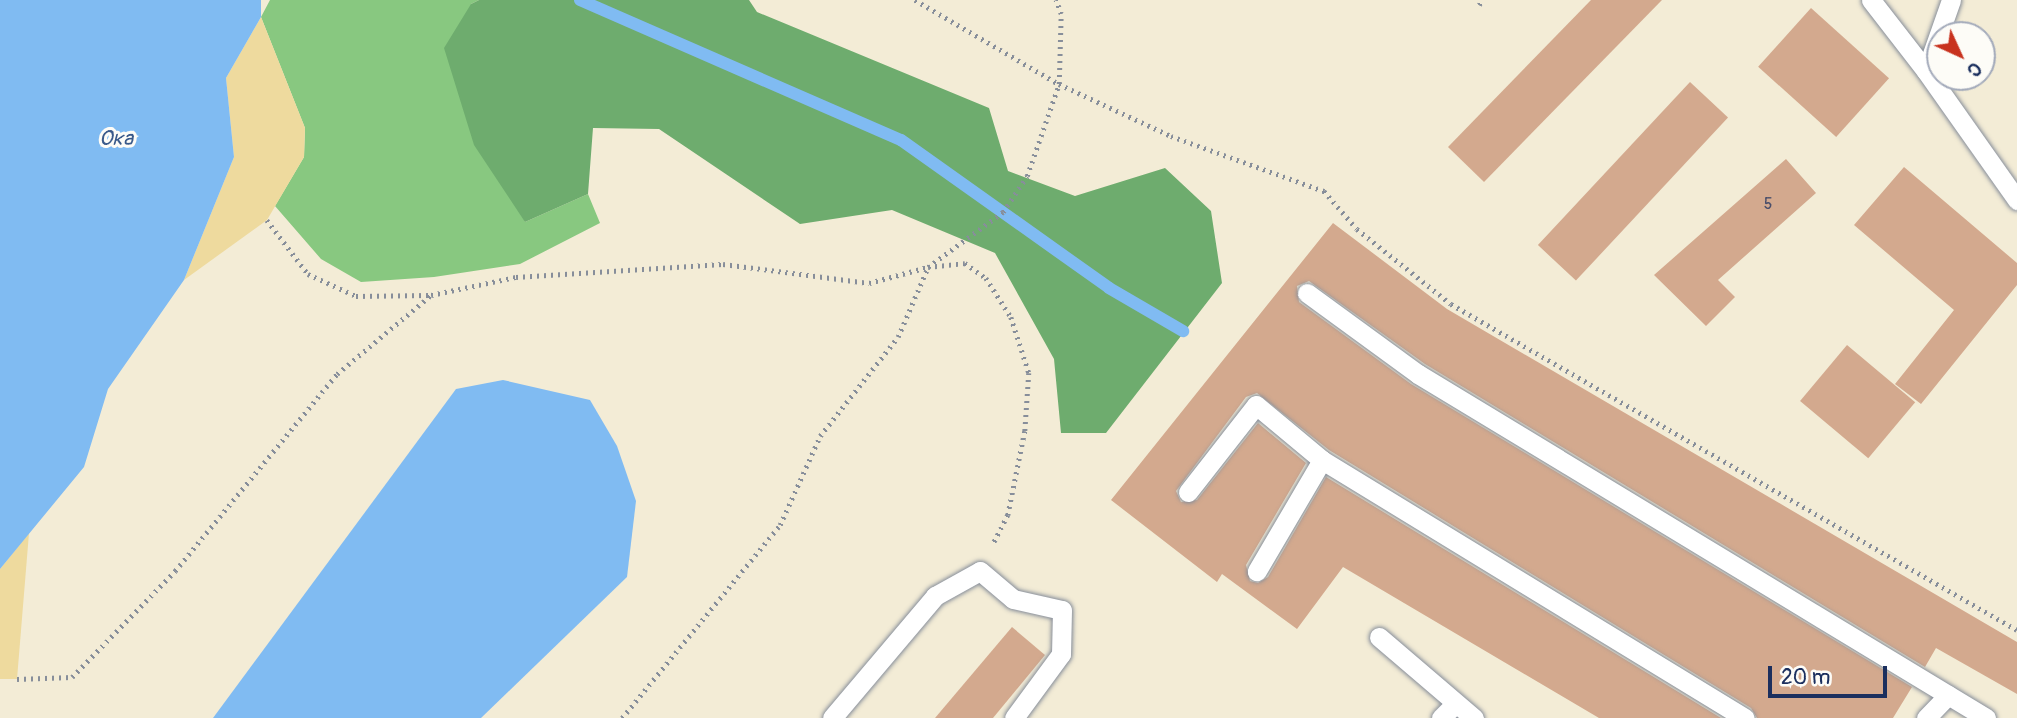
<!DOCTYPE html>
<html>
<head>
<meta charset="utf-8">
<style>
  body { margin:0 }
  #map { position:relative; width:2017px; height:718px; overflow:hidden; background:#f3ecd6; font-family:Pangolin,sans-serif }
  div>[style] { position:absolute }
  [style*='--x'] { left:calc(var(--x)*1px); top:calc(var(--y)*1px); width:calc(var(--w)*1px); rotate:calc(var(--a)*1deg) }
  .green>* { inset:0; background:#88c880 }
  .forest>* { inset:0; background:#6eac6e }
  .sand>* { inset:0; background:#eeda9e }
  .water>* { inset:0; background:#80bbf2 }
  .stream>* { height:12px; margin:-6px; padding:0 6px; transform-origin:6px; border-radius:6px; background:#80bbf2 }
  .building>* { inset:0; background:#d3a98e; transform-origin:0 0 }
  .path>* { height:4.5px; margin-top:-2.25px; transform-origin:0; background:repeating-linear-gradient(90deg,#878e9a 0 2px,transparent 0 7px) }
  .roads { filter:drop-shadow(0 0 2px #878e9a) drop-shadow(0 0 2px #878e9a) }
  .service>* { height:19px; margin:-9.5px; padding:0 9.5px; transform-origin:9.5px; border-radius:9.5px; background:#fff }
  span { translate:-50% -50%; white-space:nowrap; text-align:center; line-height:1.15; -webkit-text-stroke:6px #fdfcf7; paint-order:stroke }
  .number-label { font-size:16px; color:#494e6a }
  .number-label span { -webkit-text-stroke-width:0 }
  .water-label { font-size:21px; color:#39598a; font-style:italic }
  .north { position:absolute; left:1926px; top:21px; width:70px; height:70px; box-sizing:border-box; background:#fdfcf7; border:2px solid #a3aaba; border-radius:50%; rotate:135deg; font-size:19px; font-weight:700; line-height:28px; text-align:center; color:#1b2f5e }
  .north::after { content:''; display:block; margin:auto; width:24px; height:32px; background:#c8321e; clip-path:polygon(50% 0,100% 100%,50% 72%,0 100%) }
  .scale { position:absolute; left:1768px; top:666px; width:119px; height:32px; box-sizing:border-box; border:4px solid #1b2f5e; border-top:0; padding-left:9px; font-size:21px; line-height:24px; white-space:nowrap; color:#1b2f5e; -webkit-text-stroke:5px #fdfcf7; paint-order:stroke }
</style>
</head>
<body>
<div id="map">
  <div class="green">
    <i style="clip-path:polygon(270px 0,479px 0,471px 4px,525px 222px,588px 194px,600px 223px,520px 264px,434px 277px,361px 282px,321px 259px,275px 206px,304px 157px,305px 128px,261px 17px)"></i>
  </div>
  <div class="forest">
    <i style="clip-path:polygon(479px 0,749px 0,757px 12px,989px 108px,1008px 171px,1075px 196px,1165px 168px,1211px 211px,1222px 283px,1106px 433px,1061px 433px,1054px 359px,995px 253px,892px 210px,800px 224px,659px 129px,593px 128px,588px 194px,525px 222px,474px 145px,444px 48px,471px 4px)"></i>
  </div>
  <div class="sand">
    <i style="clip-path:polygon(261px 17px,305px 128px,304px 157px,267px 220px,184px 280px,234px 157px,226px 78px)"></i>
    <i style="clip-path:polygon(29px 533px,17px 679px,0 679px,0 569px)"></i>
  </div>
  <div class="water">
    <i style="clip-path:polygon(0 0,261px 0,261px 17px,226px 78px,234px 157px,184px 280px,108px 389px,84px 467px,0 569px)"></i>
    <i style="clip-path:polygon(503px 380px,590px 400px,617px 446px,636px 501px,627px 577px,481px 718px,213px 718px,456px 389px)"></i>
  </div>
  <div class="stream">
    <i style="--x:580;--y:0;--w:350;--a:23.6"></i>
    <i style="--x:901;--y:140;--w:255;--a:35.4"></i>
    <i style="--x:1109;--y:288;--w:86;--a:30.2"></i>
  </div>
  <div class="building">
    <i style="clip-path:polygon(1591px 0,1662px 0,1484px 182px,1448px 147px)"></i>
    <i style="left:1811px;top:8px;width:105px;height:79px;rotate:42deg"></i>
    <i style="left:1690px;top:82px;width:52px;height:223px;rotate:43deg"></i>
    <i style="clip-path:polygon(1786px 159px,1816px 193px,1718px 280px,1735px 297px,1706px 326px,1654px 275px)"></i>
    <i style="clip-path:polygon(1904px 167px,2017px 263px,2017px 285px,1921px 404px,1895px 384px,1954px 310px,1854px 225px)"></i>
    <i style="clip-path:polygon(1333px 223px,1447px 309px,2017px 642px,2017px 694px,1936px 648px,1925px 667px,1425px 364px,1309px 281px,1297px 286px,1299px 302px,1411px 384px,1912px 687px,1893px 718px,1757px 718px,1751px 708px,1329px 450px,1257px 393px,1246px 397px,1176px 491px,1181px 502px,1197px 500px,1258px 423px,1306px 463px,1246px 565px,1250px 581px,1258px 583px,1268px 577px,1326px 477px,1721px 718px,1599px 718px,1343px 567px,1297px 629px,1222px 574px,1217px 582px,1111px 500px)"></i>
    <i style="left:1847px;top:345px;width:89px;height:73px;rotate:40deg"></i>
    <i style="clip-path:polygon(1012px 627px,1045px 655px,993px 718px,935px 718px)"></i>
  </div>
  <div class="path">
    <i style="--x:915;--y:0;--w:167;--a:30.3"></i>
    <i style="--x:1059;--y:84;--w:123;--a:24.9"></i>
    <i style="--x:1171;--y:136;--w:163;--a:19.8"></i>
    <i style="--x:1324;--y:191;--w:50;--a:49"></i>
    <i style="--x:1357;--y:229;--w:120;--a:38.6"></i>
    <i style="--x:1451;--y:304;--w:653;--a:29.94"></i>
    <i style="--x:1479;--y:5;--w:6;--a:-59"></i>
    <i style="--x:267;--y:220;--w:68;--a:52.8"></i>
    <i style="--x:308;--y:274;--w:53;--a:24.6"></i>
    <i style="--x:356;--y:296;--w:74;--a:-0.8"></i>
    <i style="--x:17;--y:679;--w:55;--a:-2.1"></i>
    <i style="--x:72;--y:677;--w:148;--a:-45.8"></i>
    <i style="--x:175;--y:571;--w:255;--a:-50.6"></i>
    <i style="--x:337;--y:374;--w:123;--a:-40"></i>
    <i style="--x:431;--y:295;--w:87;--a:-12"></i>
    <i style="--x:516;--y:277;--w:207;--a:-3.6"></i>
    <i style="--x:723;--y:264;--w:147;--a:7.4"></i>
    <i style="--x:869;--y:283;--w:61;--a:-15.2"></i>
    <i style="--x:928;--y:267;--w:93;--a:-36.3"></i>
    <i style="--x:1003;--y:212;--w:43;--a:-56.3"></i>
    <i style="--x:1027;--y:176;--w:97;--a:-70.8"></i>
    <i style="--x:1059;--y:84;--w:70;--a:-88.4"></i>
    <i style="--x:1061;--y:14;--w:15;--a:-110"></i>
    <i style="--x:622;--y:718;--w:249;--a:-50.7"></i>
    <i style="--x:780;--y:525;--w:98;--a:-65.8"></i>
    <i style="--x:820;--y:436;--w:126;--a:-51.8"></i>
    <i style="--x:898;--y:337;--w:76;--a:-66.8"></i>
    <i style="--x:928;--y:267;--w:37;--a:-6"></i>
    <i style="--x:965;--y:263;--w:26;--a:36"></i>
    <i style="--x:986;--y:278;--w:46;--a:57.3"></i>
    <i style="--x:1011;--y:317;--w:59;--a:72.2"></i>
    <i style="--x:1029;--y:373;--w:58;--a:93.9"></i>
    <i style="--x:1025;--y:431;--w:86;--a:101.4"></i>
    <i style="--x:1008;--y:515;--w:34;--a:117"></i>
  </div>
  <div class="roads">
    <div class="service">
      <i style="--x:1871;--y:0;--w:90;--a:52.2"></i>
      <i style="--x:1951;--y:0;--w:75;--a:109.4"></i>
      <i style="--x:1926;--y:71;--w:158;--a:54.8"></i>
      <i style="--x:1307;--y:293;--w:137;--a:36.1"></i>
      <i style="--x:1418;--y:374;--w:664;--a:31.2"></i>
      <i style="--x:1322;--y:460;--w:495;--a:31.4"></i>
      <i style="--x:1188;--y:492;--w:110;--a:-52"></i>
      <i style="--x:1256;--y:405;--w:86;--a:39.8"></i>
      <i style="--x:1322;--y:460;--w:129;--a:120.4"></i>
      <i style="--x:1379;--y:637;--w:125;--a:40.5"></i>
      <i style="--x:832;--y:718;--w:160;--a:-49.8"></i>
      <i style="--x:935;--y:596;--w:51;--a:-29.1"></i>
      <i style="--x:980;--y:571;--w:43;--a:40.3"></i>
      <i style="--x:1013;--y:599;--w:50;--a:12.7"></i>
      <i style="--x:1062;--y:610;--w:44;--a:91.3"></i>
      <i style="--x:1061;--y:654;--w:79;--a:126.3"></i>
      <i style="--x:1441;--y:718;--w:18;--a:-45"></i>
      <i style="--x:1926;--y:718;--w:32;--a:-46"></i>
    </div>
  </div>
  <div class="number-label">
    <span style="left:1768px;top:204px">5</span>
  </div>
  <div class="water-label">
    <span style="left:116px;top:139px">Ока</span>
  </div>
  <div class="north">С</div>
  <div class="scale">20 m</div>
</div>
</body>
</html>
